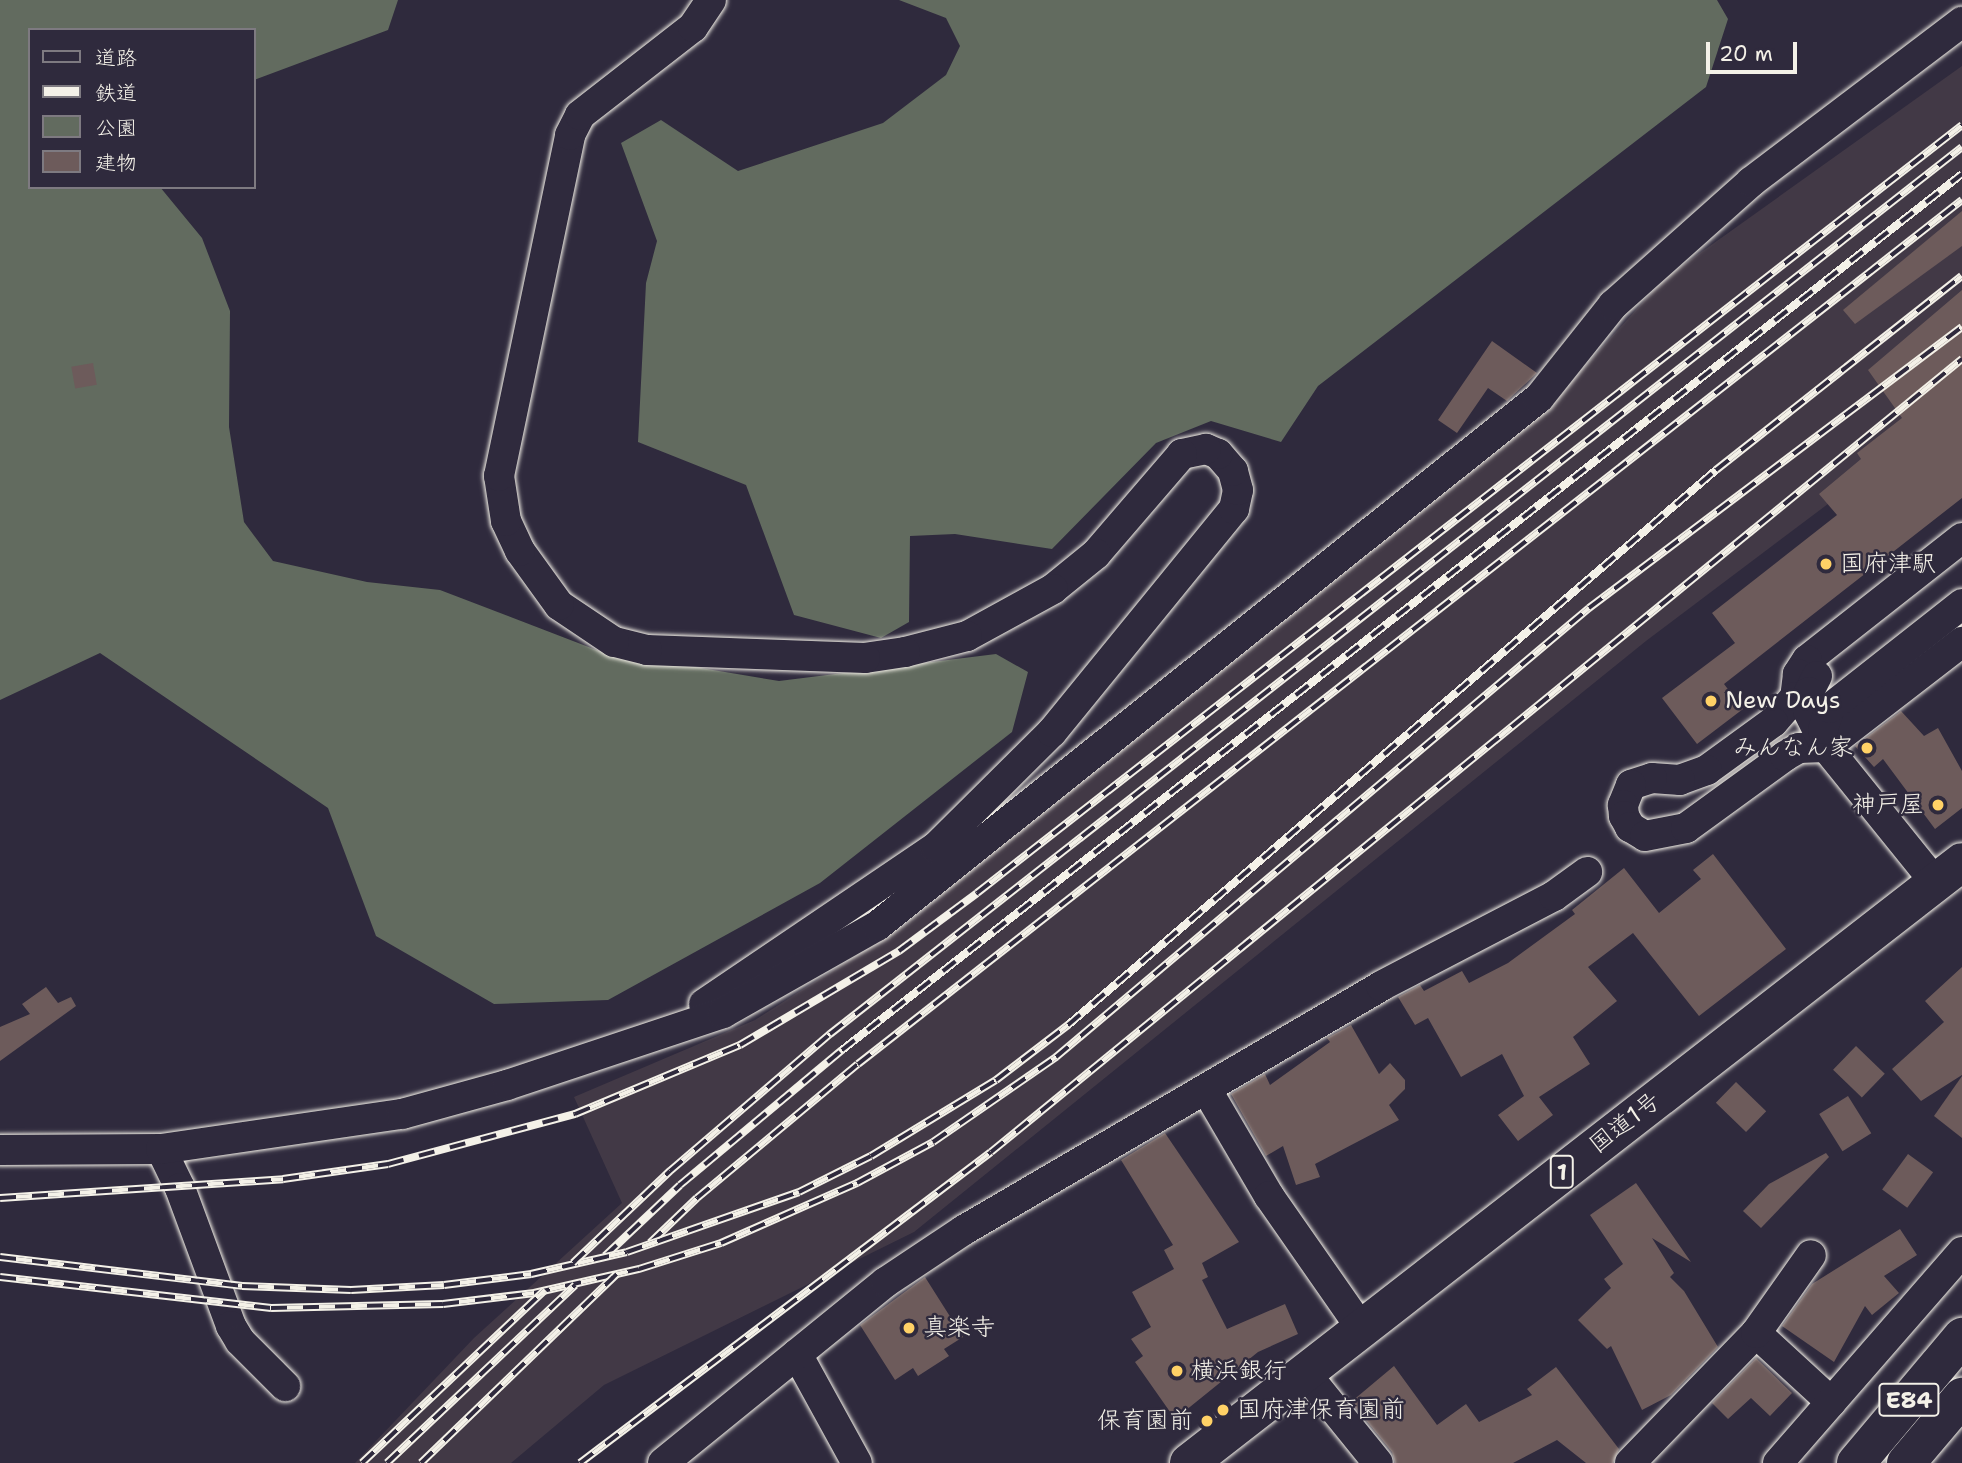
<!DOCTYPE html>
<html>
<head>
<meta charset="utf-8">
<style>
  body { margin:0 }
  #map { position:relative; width:1962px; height:1463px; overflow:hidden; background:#2f2a3d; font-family:"Shantell Sans","Klee One",sans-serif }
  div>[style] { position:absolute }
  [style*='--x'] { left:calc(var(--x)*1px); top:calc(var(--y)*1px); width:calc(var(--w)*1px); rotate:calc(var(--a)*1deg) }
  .built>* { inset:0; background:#423946 }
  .green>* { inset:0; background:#626b5f }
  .building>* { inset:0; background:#6d5b5b; transform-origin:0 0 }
  .roads { filter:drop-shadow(0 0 2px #f4f1e8) drop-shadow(0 0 2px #f4f1e8) }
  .minor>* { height:30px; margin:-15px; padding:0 15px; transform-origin:15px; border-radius:15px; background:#2f2a3d }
  .highway>* { height:38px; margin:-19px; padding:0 19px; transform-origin:19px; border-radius:19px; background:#2f2a3d }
  .rail>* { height:8px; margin-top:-4px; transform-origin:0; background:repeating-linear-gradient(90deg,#2f2a3d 0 16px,#f4f1e8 0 32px); box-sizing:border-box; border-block:2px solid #f4f1e8 }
  .dots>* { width:19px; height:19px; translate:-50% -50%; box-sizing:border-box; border:4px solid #2f2a3d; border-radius:50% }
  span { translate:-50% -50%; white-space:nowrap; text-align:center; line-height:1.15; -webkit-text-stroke:5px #2f2a3d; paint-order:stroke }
  .shield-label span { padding:2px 5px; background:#2f2a3d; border:2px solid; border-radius:5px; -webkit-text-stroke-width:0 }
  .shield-label { font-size:23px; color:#f4f1e8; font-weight:700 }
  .poi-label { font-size:24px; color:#f4f1e8 }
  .left { translate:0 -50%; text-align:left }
  .right { translate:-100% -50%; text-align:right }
  .street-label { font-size:24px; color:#f4f1e8 }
  .legend { position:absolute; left:28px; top:28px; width:228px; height:161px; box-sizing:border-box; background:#2f2a3d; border:2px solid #7e7a81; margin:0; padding:9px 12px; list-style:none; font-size:21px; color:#f4f1e8 }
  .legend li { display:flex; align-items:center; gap:14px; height:35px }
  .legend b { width:35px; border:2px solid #7e7a81 }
  .scale { position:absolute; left:1706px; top:42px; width:91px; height:32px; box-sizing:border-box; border:4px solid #f4f1e8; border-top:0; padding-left:9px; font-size:21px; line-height:24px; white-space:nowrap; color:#f4f1e8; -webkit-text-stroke:5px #2f2a3d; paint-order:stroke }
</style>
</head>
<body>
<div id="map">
  <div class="built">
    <i style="clip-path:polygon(1962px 66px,1962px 403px,1646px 641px,914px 1232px,604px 1385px,511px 1463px,355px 1463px,474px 1338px,622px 1203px,574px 1097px,755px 1020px,904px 925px,1566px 387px,1665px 278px)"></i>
  </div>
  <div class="green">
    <i style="clip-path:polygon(0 0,398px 0,388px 30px,254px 80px,254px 30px,30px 30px,30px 187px,160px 187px,202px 238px,230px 311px,229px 427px,244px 522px,273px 561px,367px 582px,440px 590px,599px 651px,779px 681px,996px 654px,1028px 672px,1012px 732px,820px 883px,608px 1000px,494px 1004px,376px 936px,328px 808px,100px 653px,0 700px)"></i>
    <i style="clip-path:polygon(899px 0,1717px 0,1728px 19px,1706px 87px,1318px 386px,1281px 442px,1211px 421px,1156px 443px,1052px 549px,955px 534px,910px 536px,909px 622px,881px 638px,794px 615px,746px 485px,638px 442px,646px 283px,657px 241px,621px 143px,661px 120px,738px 171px,883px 123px,946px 75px,960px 46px,946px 18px)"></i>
  </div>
  <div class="building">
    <i style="clip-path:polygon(1962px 211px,1962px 246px,1855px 324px,1843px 310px)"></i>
    <i style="clip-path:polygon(1962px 290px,1962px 498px,1724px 684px,1743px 709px,1697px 744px,1662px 698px,1735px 643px,1712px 613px,1837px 515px,1819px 494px,1861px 459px,1857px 453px,1902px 418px,1868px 370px)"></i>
    <i style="clip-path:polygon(1492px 341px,1537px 373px,1507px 401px,1488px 388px,1457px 433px,1438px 420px)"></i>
    <i style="left:93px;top:363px;width:22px;height:22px;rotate:80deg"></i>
    <i style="clip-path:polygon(1901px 711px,1924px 736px,1938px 728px,1962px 771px,1962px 808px,1935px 829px,1883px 759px,1874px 767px,1855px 746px)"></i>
    <i style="clip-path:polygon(1713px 854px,1786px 949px,1699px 1016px,1633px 933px,1588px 967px,1617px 1001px,1573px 1037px,1590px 1064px,1539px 1097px,1553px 1115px,1518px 1141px,1498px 1115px,1524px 1096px,1502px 1054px,1461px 1077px,1428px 1018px,1415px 1025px,1398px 997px,1420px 985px,1424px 991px,1462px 971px,1469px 983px,1508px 963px,1575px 914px,1572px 910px,1624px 868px,1659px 913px,1701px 879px,1693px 870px)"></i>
    <i style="clip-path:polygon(1962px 967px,1962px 1075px,1921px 1101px,1892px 1069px,1944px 1022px,1925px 1001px)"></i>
    <i style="clip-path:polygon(46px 987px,58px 1003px,71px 997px,76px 1006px,0 1061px,0 1027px,30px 1014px,22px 1004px)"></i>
    <i style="clip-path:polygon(1351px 1025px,1379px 1074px,1390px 1063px,1405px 1080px,1405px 1089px,1389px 1105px,1399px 1120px,1315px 1164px,1320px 1177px,1296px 1185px,1283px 1146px,1266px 1156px,1231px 1094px,1265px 1074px,1270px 1085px,1330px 1042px,1327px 1038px)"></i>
    <i style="left:1856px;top:1046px;width:40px;height:33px;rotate:44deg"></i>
    <i style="clip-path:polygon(1962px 1076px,1962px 1138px,1934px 1116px)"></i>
    <i style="left:1736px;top:1082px;width:42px;height:29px;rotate:44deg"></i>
    <i style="left:1848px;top:1096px;width:44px;height:34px;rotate:58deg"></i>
    <i style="clip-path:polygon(1165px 1133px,1239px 1242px,1202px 1263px,1208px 1277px,1202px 1280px,1227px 1329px,1285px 1304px,1298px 1334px,1258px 1352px,1175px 1419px,1135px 1362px,1143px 1356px,1131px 1339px,1151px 1327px,1132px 1292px,1174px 1269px,1164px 1250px,1173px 1245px,1121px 1160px)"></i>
    <i style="clip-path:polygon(1826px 1153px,1829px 1157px,1761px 1228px,1743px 1211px,1769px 1184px)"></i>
    <i style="left:1908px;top:1154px;width:31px;height:44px;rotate:36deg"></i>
    <i style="clip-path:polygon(1636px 1183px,1691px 1262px,1652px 1238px,1674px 1273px,1670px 1277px,1684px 1291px,1718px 1347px,1671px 1395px,1642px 1410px,1611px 1346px,1607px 1349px,1578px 1320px,1611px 1288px,1604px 1279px,1623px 1264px,1590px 1215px)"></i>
    <i style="clip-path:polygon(1900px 1229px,1917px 1255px,1884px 1276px,1899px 1293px,1872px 1315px,1865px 1306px,1834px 1362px,1782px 1326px,1812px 1284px)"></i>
    <i style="clip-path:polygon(925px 1277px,963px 1337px,944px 1349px,949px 1356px,918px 1376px,913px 1368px,895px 1380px,860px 1325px)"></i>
    <i style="clip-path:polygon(1756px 1358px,1792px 1393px,1770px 1416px,1751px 1398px,1728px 1419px,1712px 1403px)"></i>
    <i style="clip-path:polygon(1394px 1366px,1437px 1425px,1466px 1404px,1479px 1422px,1532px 1395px,1527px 1389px,1556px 1367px,1619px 1449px,1613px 1463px,1586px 1463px,1557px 1440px,1513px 1463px,1395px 1463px,1392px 1452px,1351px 1402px)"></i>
  </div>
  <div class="roads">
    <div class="minor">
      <i style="--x:1962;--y:538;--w:197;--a:141.8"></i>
      <i style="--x:1807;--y:660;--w:17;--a:123"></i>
      <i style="--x:1798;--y:674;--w:23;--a:97"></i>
      <i style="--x:1795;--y:697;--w:33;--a:131"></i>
      <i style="--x:1773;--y:722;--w:82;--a:144"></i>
      <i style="--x:1707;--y:770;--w:29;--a:160"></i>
      <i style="--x:1680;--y:780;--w:28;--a:-176"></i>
      <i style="--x:1652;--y:778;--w:22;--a:162"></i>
      <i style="--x:1631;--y:785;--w:22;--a:112"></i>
      <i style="--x:1623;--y:805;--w:11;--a:85"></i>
      <i style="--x:1624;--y:816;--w:13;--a:61"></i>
      <i style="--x:1630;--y:827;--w:17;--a:31"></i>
      <i style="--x:1645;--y:836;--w:42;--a:-11"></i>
      <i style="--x:1686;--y:828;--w:122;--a:-36"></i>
      <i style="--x:1785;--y:756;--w:16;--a:-30"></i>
      <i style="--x:1799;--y:748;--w:27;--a:-2"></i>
      <i style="--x:1826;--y:747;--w:172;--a:-37.7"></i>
      <i style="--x:1817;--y:676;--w:18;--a:117"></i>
      <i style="--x:1809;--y:692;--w:19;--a:93"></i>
      <i style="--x:1808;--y:711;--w:40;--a:63.4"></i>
      <i style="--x:1826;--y:747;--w:174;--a:51.1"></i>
      <i style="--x:1826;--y:747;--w:18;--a:-99"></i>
      <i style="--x:1823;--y:729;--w:22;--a:-72"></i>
      <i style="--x:1830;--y:708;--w:168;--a:-38.2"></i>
      <i style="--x:704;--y:1004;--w:280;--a:-34.1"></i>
      <i style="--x:936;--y:847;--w:163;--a:-44.8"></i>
      <i style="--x:1052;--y:732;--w:288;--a:-50.8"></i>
      <i style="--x:1234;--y:509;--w:19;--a:-78"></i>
      <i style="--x:1238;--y:490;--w:20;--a:-105"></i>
      <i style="--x:1233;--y:471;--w:23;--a:-131"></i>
      <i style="--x:1218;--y:454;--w:13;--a:-157"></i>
      <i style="--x:1206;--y:449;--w:25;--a:168"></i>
      <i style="--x:1182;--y:454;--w:132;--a:130.7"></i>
      <i style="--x:1096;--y:554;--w:55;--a:140.9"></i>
      <i style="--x:1053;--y:589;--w:98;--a:151.3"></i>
      <i style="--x:967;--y:636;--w:64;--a:165.5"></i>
      <i style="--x:905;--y:652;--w:40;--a:171.5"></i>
      <i style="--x:865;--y:658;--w:218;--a:-177.9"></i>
      <i style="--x:647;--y:650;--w:34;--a:-166"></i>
      <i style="--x:614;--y:642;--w:66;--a:-146.1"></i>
      <i style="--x:559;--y:605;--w:67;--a:-125.8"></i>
      <i style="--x:520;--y:551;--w:33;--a:-115"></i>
      <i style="--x:506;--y:521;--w:46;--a:-98.8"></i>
      <i style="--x:499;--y:476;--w:348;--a:-78.2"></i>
      <i style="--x:570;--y:135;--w:22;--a:-63"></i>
      <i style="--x:580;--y:115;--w:143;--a:-37.9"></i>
      <i style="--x:693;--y:27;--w:32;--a:-56"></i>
      <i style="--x:1208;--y:1092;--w:121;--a:59.6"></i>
      <i style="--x:1269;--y:1196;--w:161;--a:55.1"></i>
      <i style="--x:161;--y:1149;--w:43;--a:64"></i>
      <i style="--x:180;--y:1188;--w:147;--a:69.7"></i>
      <i style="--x:231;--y:1326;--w:17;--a:59"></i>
      <i style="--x:240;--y:1341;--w:64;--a:45"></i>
      <i style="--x:0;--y:1150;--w:161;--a:-0.4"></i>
      <i style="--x:161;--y:1149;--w:244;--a:-8.3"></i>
      <i style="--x:402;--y:1114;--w:109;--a:-15.4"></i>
      <i style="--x:507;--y:1085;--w:228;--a:-18.4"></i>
      <i style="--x:723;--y:1013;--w:177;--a:-29.5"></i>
      <i style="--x:877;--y:926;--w:847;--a:-38.58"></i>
      <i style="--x:1539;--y:398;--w:119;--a:-51.5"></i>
      <i style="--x:1613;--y:305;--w:185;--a:-41.7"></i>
      <i style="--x:1751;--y:182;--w:265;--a:-37.2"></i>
      <i style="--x:1756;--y:1333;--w:102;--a:42.6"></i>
      <i style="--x:797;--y:1354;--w:124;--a:61.2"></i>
      <i style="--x:1306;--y:1374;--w:114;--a:51"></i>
      <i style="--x:663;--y:1463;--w:287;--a:-39.1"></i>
      <i style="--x:886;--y:1282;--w:94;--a:-33.7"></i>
      <i style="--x:964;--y:1230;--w:483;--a:-30.3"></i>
      <i style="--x:1381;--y:986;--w:195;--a:-27.5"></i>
      <i style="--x:1554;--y:896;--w:41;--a:-36"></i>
      <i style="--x:1630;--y:1463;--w:181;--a:-45.9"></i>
      <i style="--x:1756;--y:1333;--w:95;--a:-54.8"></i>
      <i style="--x:1778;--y:1463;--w:280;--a:-48.9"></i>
    </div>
    <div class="highway">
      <i style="--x:1189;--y:1463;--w:979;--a:-37.86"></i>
      <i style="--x:1856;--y:1463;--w:165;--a:-49.9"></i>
      <i style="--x:1906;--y:1463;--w:87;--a:-49.7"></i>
    </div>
  </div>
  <div class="rail">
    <i style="--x:0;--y:1198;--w:284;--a:-3.8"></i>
    <i style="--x:283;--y:1179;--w:106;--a:-8.1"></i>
    <i style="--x:388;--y:1164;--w:194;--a:-15"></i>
    <i style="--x:575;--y:1114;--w:179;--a:-22.7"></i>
    <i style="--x:740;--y:1045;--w:185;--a:-30.6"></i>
    <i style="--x:899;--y:951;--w:97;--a:-36.6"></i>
    <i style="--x:977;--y:893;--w:1249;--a:-37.94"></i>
    <i style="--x:650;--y:1243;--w:65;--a:-43.8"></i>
    <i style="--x:697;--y:1198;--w:209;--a:-39.8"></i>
    <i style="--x:858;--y:1064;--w:1402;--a:-38.05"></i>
    <i style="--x:605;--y:1256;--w:103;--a:-43.4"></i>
    <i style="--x:680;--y:1185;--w:211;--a:-39.8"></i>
    <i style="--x:842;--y:1050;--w:1422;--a:-38.03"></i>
    <i style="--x:0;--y:1257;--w:244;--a:6.8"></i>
    <i style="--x:242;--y:1286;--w:109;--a:2.1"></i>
    <i style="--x:351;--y:1290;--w:93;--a:-3.1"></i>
    <i style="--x:444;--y:1285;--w:88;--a:-7.2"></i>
    <i style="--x:531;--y:1274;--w:98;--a:-12.9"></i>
    <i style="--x:627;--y:1252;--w:182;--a:-19.2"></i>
    <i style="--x:799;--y:1192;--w:80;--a:-26.6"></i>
    <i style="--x:871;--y:1156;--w:146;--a:-31.3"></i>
    <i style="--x:996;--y:1080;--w:91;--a:-37.4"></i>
    <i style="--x:1068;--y:1025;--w:853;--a:-40.58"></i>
    <i style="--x:1716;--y:470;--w:313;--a:-38.3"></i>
    <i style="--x:573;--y:1263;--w:134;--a:-43.5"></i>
    <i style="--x:670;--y:1171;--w:211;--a:-40.6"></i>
    <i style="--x:830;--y:1034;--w:1438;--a:-38.08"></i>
    <i style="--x:0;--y:1277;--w:273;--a:6.5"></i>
    <i style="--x:271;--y:1308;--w:172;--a:-1.3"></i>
    <i style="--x:443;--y:1304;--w:92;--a:-6.9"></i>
    <i style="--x:534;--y:1293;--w:108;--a:-12.9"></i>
    <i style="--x:639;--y:1269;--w:86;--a:-17.6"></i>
    <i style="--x:721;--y:1243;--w:149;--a:-23.8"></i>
    <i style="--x:857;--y:1183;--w:86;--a:-28.3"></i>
    <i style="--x:933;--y:1142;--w:150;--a:-34.6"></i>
    <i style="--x:1056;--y:1057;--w:697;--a:-40.11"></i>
    <i style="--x:1589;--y:608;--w:467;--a:-37"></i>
    <i style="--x:362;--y:1463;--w:252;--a:-43.4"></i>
    <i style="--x:387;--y:1463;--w:259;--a:-43.4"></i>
    <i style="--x:421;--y:1463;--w:272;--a:-44"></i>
    <i style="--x:580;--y:1463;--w:515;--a:-37.11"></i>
    <i style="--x:991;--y:1152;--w:1254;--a:-39.24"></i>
  </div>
  <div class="dots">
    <i style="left:1826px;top:564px;background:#ffd166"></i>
    <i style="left:1711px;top:701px;background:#ffd166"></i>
    <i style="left:1867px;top:748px;background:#ffd166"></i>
    <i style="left:1938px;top:805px;background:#ffd166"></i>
    <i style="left:909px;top:1328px;background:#ffd166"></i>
    <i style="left:1177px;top:1371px;background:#ffd166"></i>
    <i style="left:1223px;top:1410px;background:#ffd166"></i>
    <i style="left:1207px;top:1421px;background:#ffd166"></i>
  </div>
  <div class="shield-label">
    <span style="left:1562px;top:1172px">1</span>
    <span style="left:1909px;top:1400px">E84</span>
  </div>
  <div class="poi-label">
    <span class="left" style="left:1840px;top:564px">国府津駅</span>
    <span class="left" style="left:1725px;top:701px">New Days</span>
    <span class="right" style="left:1853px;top:748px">みんなん家</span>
    <span class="right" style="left:1924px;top:805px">神戸屋</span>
    <span class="left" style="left:923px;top:1328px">真楽寺</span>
    <span class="left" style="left:1191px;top:1371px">横浜銀行</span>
    <span class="left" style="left:1237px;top:1410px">国府津保育園前</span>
    <span class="right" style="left:1193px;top:1421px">保育園前</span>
  </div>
  <div class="street-label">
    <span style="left:1625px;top:1123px;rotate:-38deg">国道1号</span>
  </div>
  <ul class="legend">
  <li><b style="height:9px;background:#2f2a3d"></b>道路</li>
  <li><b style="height:9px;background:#f4f1e8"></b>鉄道</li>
  <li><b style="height:19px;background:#626b5f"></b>公園</li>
  <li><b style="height:19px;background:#6d5b5b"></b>建物</li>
  </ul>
  <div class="scale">20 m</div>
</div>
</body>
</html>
